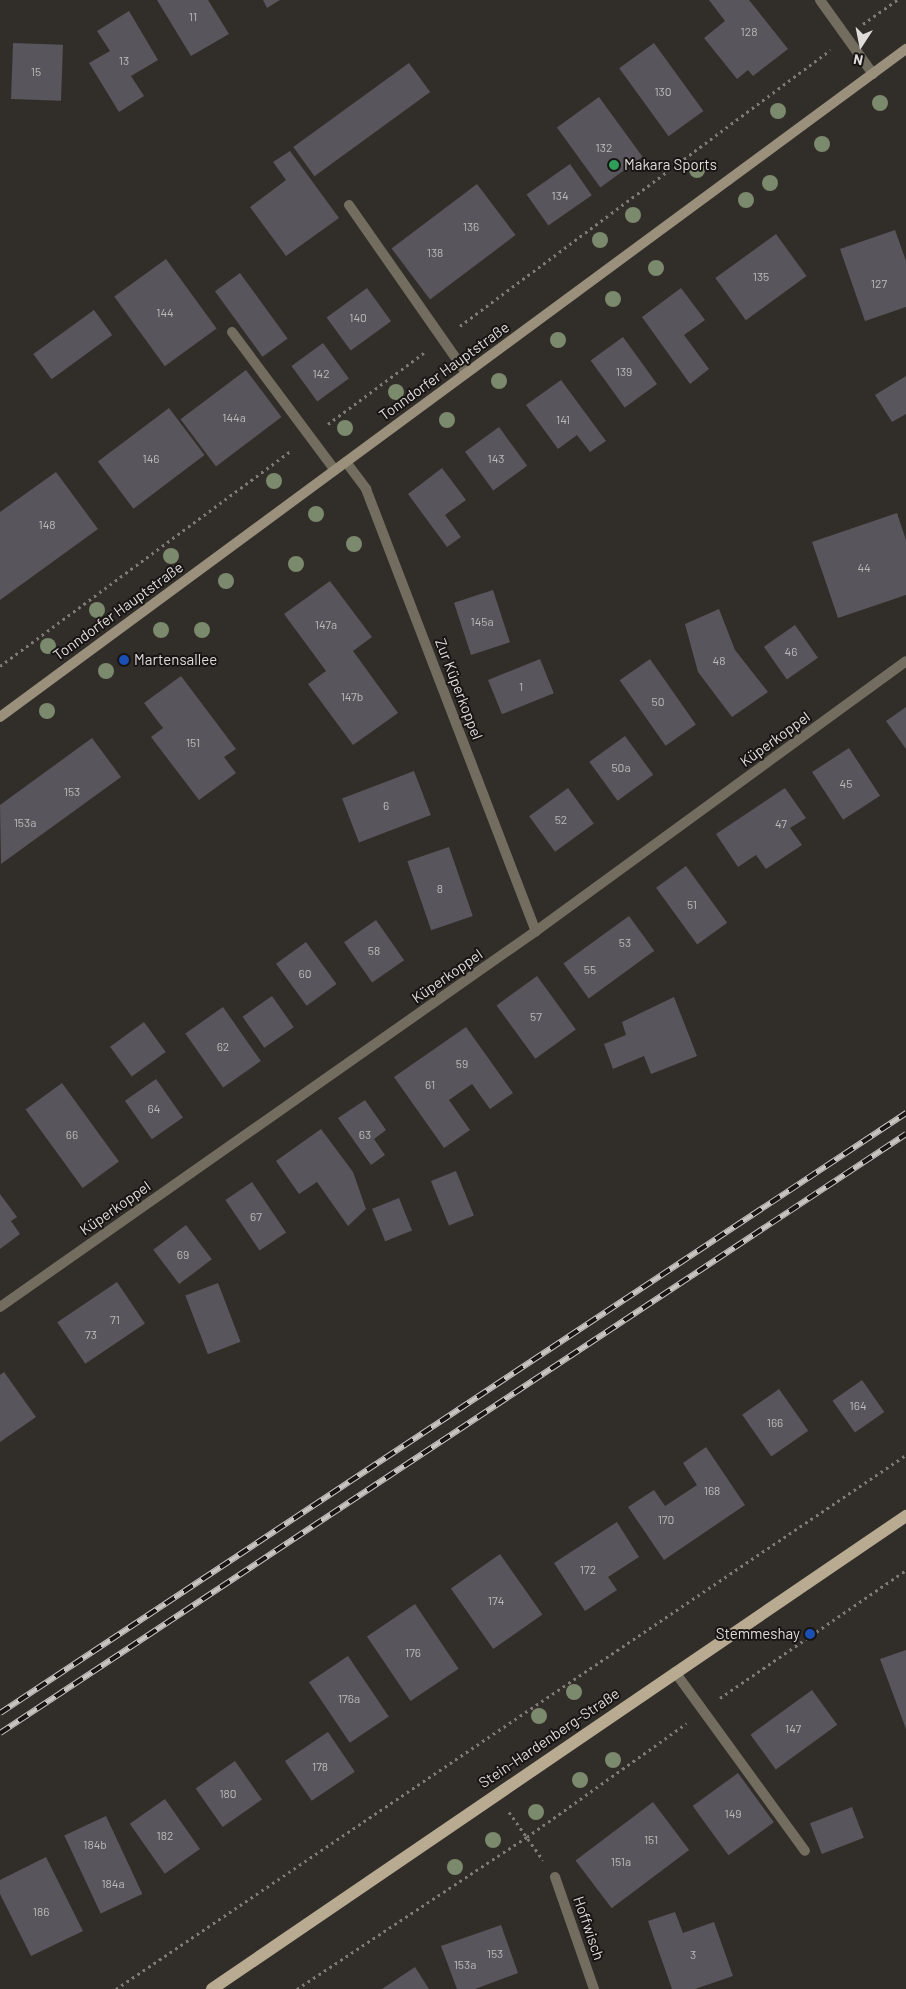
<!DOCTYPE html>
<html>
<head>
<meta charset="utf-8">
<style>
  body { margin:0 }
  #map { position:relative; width:906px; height:1989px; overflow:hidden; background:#312d29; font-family:Barlow,sans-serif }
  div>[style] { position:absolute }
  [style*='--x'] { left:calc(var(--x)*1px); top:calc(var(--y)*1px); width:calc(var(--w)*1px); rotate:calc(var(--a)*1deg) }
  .building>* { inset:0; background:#58565c; transform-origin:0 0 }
  .path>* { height:3px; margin-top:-1.5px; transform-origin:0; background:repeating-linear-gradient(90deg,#7f7b78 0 2.5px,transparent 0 6.5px) }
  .lane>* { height:10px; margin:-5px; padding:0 5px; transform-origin:5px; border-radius:5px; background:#736d60 }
  .street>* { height:10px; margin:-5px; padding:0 5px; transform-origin:5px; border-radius:5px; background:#736d60 }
  .secondary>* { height:10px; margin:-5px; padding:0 5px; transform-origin:5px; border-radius:5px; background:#9a907c }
  .primary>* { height:12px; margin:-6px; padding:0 6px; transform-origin:6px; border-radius:6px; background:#b8ab91 }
  .rail>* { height:5.5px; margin-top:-2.75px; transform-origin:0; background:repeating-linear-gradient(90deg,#181514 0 11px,#c7c4c1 0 22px); box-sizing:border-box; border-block:1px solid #c7c4c1 }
  .trees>* { width:16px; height:16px; margin:-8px; border-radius:50%; background:#7b896c }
  .dots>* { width:14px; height:14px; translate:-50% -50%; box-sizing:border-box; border:2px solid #181514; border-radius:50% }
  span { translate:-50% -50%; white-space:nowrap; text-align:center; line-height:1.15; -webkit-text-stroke:4px #181514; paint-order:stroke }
  .number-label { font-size:12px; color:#bdbaba }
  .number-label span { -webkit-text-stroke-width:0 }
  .poi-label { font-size:15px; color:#dfdcd9 }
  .left { translate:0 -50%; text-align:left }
  .right { translate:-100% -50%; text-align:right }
  .street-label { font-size:15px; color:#dfdcd9 }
  .north { position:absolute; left:836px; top:20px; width:50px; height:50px; -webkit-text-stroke:4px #181514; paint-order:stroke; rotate:191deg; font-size:14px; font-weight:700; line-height:20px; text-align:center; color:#dfdcd9 }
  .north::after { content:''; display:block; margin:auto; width:18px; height:22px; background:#dfdcd9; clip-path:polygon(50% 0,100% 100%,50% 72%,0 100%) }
</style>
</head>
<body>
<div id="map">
  <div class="building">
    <i style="clip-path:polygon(157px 0,208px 0,229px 34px,191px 56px)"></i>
    <i style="clip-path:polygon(263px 0,280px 0,267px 8px)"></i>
    <i style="clip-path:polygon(709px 0,749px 0,788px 49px,753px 76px,748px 70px,737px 79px,704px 38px,725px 21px)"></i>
    <i style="clip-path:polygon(129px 11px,158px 60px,131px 76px,144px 96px,119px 112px,89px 63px,110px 51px,97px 31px)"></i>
    <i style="left:13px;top:43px;width:50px;height:56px;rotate:2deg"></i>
    <i style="left:654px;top:43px;width:84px;height:43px;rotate:54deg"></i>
    <i style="left:409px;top:63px;width:36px;height:143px;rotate:54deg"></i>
    <i style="left:599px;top:97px;width:74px;height:52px;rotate:54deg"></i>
    <i style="clip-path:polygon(290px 151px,339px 218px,286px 256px,250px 207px,286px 180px,273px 162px)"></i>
    <i style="left:570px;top:164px;width:38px;height:53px;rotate:55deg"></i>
    <i style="left:477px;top:184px;width:64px;height:107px;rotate:53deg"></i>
    <i style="clip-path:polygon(895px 230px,906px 261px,906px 307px,865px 321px,840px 249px)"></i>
    <i style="left:776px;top:234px;width:52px;height:75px;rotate:54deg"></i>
    <i style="left:166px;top:259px;width:86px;height:64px;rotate:54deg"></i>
    <i style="left:240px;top:273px;width:81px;height:31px;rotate:54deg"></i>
    <i style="left:367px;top:288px;width:41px;height:50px;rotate:54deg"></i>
    <i style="clip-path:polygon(681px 288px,705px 320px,684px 335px,709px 369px,690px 384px,642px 317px)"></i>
    <i style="left:94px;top:310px;width:31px;height:75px;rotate:54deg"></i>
    <i style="left:623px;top:337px;width:58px;height:40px;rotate:54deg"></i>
    <i style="left:323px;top:343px;width:44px;height:39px;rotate:54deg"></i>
    <i style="left:246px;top:370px;width:59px;height:82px;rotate:53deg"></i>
    <i style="clip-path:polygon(906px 376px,906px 414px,892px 422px,875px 395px)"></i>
    <i style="clip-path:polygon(561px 380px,606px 441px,590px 452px,577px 435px,558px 449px,526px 405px)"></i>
    <i style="left:169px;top:408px;width:59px;height:89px;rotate:53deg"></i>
    <i style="left:499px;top:427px;width:48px;height:42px;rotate:54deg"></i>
    <i style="clip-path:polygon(442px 468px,466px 500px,445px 515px,461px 537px,447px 547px,408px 494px)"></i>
    <i style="clip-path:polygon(56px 472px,98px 529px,0 600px,0 512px)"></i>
    <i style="clip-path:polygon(897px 513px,906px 540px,906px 595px,838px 618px,812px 542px)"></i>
    <i style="clip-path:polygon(330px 581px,372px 637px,353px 651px,398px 713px,353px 745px,308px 684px,326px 671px,284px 614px)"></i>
    <i style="left:493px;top:590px;width:55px;height:41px;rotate:72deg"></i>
    <i style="clip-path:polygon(719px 609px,735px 650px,768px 692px,732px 717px,698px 672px,685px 624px)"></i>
    <i style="left:795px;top:625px;width:40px;height:38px;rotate:55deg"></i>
    <i style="left:540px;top:659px;width:37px;height:56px;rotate:68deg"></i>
    <i style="left:650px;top:659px;width:80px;height:37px;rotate:55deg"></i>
    <i style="clip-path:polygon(181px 676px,236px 749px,224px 757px,236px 773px,199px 800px,151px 737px,163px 728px,144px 703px)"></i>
    <i style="clip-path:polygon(906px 707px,906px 749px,886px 721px)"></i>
    <i style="left:625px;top:736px;width:48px;height:44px;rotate:54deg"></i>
    <i style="clip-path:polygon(92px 738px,121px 777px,1px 864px,0 805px)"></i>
    <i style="left:849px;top:748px;width:57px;height:44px;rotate:57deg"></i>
    <i style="left:414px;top:771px;width:47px;height:77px;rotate:69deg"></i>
    <i style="left:568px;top:788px;width:44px;height:48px;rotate:54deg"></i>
    <i style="clip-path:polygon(785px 788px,806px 818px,790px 828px,802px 845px,766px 869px,756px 855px,738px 867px,716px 834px)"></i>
    <i style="left:449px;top:847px;width:73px;height:44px;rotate:71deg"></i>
    <i style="left:686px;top:866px;width:70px;height:37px;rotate:54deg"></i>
    <i style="left:629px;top:916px;width:43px;height:81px;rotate:54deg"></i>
    <i style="left:376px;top:920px;width:49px;height:39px;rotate:55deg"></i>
    <i style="left:306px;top:942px;width:52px;height:37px;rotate:54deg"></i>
    <i style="left:537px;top:976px;width:66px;height:50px;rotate:54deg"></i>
    <i style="left:272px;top:996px;width:38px;height:36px;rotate:55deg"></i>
    <i style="clip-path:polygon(674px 997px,697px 1056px,651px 1074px,644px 1056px,613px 1069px,604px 1044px,626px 1035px,622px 1022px)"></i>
    <i style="left:223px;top:1007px;width:66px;height:46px;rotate:55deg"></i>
    <i style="left:144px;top:1022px;width:37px;height:42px;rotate:54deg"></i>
    <i style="clip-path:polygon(466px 1027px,513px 1093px,490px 1109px,472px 1084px,449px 1100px,470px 1130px,444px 1148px,394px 1077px)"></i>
    <i style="left:156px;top:1079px;width:47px;height:38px;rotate:55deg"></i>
    <i style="left:62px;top:1083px;width:97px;height:45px;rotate:54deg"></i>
    <i style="clip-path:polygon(365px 1100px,386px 1130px,374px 1139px,385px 1155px,371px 1165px,338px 1118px)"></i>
    <i style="clip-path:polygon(321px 1129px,353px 1172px,366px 1209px,348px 1226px,317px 1182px,299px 1194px,276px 1161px)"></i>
    <i style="left:456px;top:1171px;width:48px;height:27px;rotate:68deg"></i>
    <i style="left:252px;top:1182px;width:61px;height:32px;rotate:56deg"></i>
    <i style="clip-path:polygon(0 1194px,17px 1217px,11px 1221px,20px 1234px,0 1249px)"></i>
    <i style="left:399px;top:1198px;width:35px;height:29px;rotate:68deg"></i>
    <i style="left:186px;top:1225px;width:43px;height:41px;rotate:53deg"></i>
    <i style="left:117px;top:1282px;width:50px;height:72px;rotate:56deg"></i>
    <i style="left:218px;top:1283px;width:63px;height:35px;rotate:69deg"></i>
    <i style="clip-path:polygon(4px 1372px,36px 1417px,0 1442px,0 1375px)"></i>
    <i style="left:862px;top:1380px;width:39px;height:36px;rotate:55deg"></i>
    <i style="left:779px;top:1389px;width:51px;height:45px;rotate:55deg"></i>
    <i style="clip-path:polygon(706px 1447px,745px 1505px,664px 1560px,628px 1507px,654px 1490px,665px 1506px,697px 1485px,683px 1463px)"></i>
    <i style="clip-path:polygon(617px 1522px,639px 1557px,608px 1577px,617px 1590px,585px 1611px,554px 1563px)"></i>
    <i style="left:500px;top:1554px;width:74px;height:60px;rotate:55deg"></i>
    <i style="left:415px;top:1604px;width:78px;height:58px;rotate:56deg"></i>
    <i style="clip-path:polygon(906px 1650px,906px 1729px,880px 1659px)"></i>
    <i style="left:348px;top:1656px;width:73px;height:47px;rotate:56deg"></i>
    <i style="left:812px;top:1690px;width:43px;height:76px;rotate:54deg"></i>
    <i style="left:328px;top:1732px;width:48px;height:52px;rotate:56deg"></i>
    <i style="left:235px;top:1761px;width:47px;height:48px;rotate:55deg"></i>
    <i style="left:738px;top:1773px;width:61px;height:56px;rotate:54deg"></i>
    <i style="left:165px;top:1799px;width:61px;height:43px;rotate:55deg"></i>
    <i style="left:653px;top:1802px;width:60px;height:97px;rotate:53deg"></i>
    <i style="left:852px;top:1807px;width:33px;height:45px;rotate:69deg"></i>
    <i style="left:106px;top:1816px;width:86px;height:46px;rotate:65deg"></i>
    <i style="clip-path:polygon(46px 1857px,83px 1931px,31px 1956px,0 1894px,0 1880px)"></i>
    <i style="clip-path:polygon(675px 1912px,683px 1933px,714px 1922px,733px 1976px,695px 1989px,672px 1989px,648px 1921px)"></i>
    <i style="clip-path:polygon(501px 1925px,518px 1973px,475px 1989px,457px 1989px,441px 1946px)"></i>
    <i style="clip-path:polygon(415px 1967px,429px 1989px,382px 1989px)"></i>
  </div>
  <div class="path">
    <i style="--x:863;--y:24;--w:42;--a:-35.2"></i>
    <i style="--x:460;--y:326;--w:462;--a:-36.7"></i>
    <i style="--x:328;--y:424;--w:121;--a:-36.6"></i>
    <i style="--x:0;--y:666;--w:363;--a:-36.5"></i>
    <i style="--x:720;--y:1698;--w:226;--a:-34.5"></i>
    <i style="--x:509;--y:1812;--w:59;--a:54.7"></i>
    <i style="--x:116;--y:1989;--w:954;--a:-34.06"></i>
    <i style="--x:297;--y:1989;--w:276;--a:-33.5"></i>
    <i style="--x:527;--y:1837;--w:196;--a:-35.5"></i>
  </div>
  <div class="lane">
    <i style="--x:349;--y:205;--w:205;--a:55.1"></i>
    <i style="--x:232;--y:332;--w:172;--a:53.3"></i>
    <i style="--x:675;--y:1672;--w:221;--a:54"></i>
  </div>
  <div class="street">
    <i style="--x:820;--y:0;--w:91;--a:54.4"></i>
    <i style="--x:346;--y:462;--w:34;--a:53"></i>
    <i style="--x:366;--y:489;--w:474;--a:69"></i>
    <i style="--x:0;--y:1307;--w:655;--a:-35.05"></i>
    <i style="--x:536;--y:931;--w:458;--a:-36.1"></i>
    <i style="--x:555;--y:1877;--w:119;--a:70.8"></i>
  </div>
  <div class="secondary">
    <i style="--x:0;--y:717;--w:1126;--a:-36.4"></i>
  </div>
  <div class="primary">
    <i style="--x:212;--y:1989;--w:840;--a:-34.28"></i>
  </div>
  <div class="rail">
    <i style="--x:0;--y:1713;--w:1087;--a:-33.51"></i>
    <i style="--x:0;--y:1733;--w:1086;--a:-33.47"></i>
  </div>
  <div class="trees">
    <i style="left:880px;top:103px"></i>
    <i style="left:778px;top:111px"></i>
    <i style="left:822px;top:144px"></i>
    <i style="left:697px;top:170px"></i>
    <i style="left:770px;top:183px"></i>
    <i style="left:746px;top:200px"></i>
    <i style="left:633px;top:215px"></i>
    <i style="left:600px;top:240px"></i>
    <i style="left:656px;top:268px"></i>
    <i style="left:613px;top:299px"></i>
    <i style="left:558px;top:340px"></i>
    <i style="left:499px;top:381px"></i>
    <i style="left:396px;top:392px"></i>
    <i style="left:447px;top:420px"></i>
    <i style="left:345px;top:428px"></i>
    <i style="left:274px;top:481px"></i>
    <i style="left:316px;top:514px"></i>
    <i style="left:354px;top:544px"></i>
    <i style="left:171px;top:556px"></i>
    <i style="left:296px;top:564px"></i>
    <i style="left:226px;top:581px"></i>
    <i style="left:97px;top:610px"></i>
    <i style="left:161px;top:630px"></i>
    <i style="left:202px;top:630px"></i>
    <i style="left:48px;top:646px"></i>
    <i style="left:106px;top:671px"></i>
    <i style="left:47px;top:711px"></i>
    <i style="left:574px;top:1692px"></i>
    <i style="left:539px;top:1716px"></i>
    <i style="left:613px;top:1760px"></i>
    <i style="left:580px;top:1780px"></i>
    <i style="left:536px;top:1812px"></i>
    <i style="left:493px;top:1840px"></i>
    <i style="left:455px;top:1867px"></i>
  </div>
  <div class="dots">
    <i style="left:614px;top:165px;background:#2e9e5b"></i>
    <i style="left:124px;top:660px;background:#1a4fb4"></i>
    <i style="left:810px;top:1634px;background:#1a4fb4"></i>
  </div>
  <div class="number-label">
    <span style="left:193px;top:17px">11</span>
    <span style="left:749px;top:32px">128</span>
    <span style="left:124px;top:61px">13</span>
    <span style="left:36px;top:72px">15</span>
    <span style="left:663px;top:92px">130</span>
    <span style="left:604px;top:148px">132</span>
    <span style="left:560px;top:196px">134</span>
    <span style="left:471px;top:227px">136</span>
    <span style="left:435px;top:253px">138</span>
    <span style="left:761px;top:277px">135</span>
    <span style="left:879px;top:284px">127</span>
    <span style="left:165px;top:313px">144</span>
    <span style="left:358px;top:318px">140</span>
    <span style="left:624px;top:372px">139</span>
    <span style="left:321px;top:374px">142</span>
    <span style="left:234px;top:418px">144a</span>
    <span style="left:563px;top:420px">141</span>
    <span style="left:151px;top:459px">146</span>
    <span style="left:496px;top:459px">143</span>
    <span style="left:47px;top:525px">148</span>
    <span style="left:864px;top:568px">44</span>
    <span style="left:482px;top:622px">145a</span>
    <span style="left:326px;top:625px">147a</span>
    <span style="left:791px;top:652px">46</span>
    <span style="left:719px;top:661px">48</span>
    <span style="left:521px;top:687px">1</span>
    <span style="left:352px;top:697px">147b</span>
    <span style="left:658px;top:702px">50</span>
    <span style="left:193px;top:743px">151</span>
    <span style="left:621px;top:768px">50a</span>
    <span style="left:846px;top:784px">45</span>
    <span style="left:72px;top:792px">153</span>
    <span style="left:386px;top:806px">6</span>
    <span style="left:561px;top:820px">52</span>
    <span style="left:25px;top:823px">153a</span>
    <span style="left:781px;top:824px">47</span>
    <span style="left:440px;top:889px">8</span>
    <span style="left:692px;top:905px">51</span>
    <span style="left:625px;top:943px">53</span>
    <span style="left:374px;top:951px">58</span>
    <span style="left:590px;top:970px">55</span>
    <span style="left:305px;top:974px">60</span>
    <span style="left:536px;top:1017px">57</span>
    <span style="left:223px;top:1047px">62</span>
    <span style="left:462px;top:1064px">59</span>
    <span style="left:430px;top:1085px">61</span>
    <span style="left:154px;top:1109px">64</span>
    <span style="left:72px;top:1135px">66</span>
    <span style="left:365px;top:1135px">63</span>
    <span style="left:256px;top:1217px">67</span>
    <span style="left:183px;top:1255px">69</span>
    <span style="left:115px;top:1320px">71</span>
    <span style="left:91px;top:1335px">73</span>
    <span style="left:858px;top:1406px">164</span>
    <span style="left:775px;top:1423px">166</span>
    <span style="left:712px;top:1491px">168</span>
    <span style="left:666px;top:1520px">170</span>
    <span style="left:588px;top:1570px">172</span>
    <span style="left:496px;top:1601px">174</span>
    <span style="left:413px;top:1653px">176</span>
    <span style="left:349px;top:1699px">176a</span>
    <span style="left:793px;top:1729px">147</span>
    <span style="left:320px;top:1767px">178</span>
    <span style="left:228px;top:1794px">180</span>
    <span style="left:733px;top:1814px">149</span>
    <span style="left:165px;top:1836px">182</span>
    <span style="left:651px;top:1840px">151</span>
    <span style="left:95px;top:1845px">184b</span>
    <span style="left:621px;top:1862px">151a</span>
    <span style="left:113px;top:1884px">184a</span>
    <span style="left:41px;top:1912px">186</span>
    <span style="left:495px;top:1954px">153</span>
    <span style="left:693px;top:1955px">3</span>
    <span style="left:465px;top:1965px">153a</span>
  </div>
  <div class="poi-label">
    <span class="left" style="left:624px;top:165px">Makara Sports</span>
    <span class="left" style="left:134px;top:660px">Martensallee</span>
    <span class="right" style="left:800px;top:1634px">Stemmeshay</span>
  </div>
  <div class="street-label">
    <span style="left:444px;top:371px;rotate:-36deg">Tonndorfer Hauptstraße</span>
    <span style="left:118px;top:611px;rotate:-36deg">Tonndorfer Hauptstraße</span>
    <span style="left:459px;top:689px;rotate:69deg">Zur Küperkoppel</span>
    <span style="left:775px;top:739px;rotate:-36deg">Küperkoppel</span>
    <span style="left:447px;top:976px;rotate:-35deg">Küperkoppel</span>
    <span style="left:115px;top:1208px;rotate:-35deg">Küperkoppel</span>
    <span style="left:549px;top:1738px;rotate:-34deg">Stein-Hardenberg-Straße</span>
    <span style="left:589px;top:1928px;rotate:71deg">Hoffwisch</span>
  </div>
  <div class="north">N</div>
</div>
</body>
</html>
